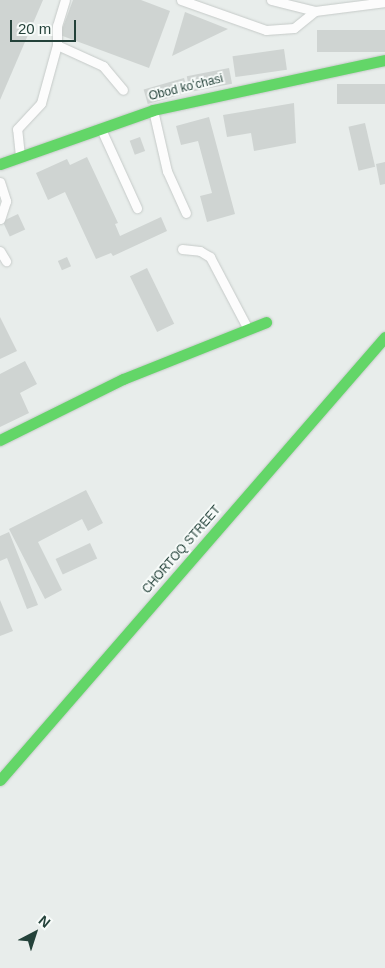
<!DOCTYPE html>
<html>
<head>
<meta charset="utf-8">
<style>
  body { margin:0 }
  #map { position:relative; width:385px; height:968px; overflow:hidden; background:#e8edeb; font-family:Arial,sans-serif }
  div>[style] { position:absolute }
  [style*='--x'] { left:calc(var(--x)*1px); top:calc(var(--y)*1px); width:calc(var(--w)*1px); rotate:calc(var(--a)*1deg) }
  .building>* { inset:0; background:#cfd4d2; transform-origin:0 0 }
  .roads { filter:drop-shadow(0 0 1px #c5cac8) drop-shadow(0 0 1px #c5cac8) }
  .lane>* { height:9px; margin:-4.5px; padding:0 4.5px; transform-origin:4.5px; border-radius:4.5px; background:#fcfcfc }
  .fast>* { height:11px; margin:-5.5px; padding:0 5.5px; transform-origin:5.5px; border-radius:5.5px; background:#63d668 }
  span { translate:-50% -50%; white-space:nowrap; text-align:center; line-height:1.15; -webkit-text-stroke:4px #f7fbf9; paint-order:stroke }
  .street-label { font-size:12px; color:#24423a }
  .north { position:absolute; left:10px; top:908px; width:50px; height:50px; -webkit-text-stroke:4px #f7fbf9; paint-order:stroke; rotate:40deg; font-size:14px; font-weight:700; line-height:20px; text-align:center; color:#24423a }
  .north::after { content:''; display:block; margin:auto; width:18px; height:22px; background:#24423a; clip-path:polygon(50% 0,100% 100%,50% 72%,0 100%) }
  .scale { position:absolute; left:10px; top:20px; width:66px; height:22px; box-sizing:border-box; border:2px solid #24423a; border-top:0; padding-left:6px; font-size:15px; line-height:18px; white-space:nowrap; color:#24423a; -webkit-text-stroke:4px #f7fbf9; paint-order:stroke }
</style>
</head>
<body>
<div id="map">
  <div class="building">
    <i style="clip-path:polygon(0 0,43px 0,0 100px)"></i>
    <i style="clip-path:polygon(73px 0,141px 0,170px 11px,149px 68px,60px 35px)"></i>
    <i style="clip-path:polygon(185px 12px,228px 29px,172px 56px)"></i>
    <i style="left:385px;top:30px;width:22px;height:68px;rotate:90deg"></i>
    <i style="left:284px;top:49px;width:21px;height:52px;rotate:82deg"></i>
    <i style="left:229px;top:68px;width:16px;height:43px;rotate:79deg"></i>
    <i style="left:184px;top:78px;width:15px;height:42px;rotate:74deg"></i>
    <i style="left:385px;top:84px;width:20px;height:48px;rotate:90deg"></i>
    <i style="clip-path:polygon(294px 103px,296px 143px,254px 151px,251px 133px,227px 137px,223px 115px)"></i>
    <i style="clip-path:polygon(209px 117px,235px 214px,207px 222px,200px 196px,212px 193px,198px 141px,181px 145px,176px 126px)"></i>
    <i style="left:365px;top:123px;width:45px;height:17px;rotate:77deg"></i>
    <i style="left:140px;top:137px;width:15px;height:11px;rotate:70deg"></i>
    <i style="clip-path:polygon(87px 157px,118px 223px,115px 224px,120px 236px,161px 217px,167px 231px,113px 256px,111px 253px,96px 259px,65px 192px,48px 200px,36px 173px,67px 159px,70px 165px)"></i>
    <i style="clip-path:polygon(385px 162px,385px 184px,380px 185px,376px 164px)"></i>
    <i style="left:18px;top:214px;width:17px;height:17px;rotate:65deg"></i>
    <i style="left:67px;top:257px;width:10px;height:10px;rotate:66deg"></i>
    <i style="left:147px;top:268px;width:62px;height:19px;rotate:64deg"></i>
    <i style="clip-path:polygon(0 317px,17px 351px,0 359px)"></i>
    <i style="clip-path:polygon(25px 361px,37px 384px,20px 393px,29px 413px,0 427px,0 374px)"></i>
    <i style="clip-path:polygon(86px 490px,103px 523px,88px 531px,82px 519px,38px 542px,62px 590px,45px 599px,9px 529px)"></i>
    <i style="clip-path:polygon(9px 532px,38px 605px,27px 609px,7px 558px,0 561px,0 536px)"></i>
    <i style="left:90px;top:543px;width:17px;height:38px;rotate:65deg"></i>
    <i style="clip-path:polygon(0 600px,13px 631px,0 636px)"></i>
  </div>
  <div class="roads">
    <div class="lane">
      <i style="--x:181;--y:0;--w:90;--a:19.4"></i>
      <i style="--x:266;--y:30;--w:28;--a:-4"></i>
      <i style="--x:294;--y:28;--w:27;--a:-39"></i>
      <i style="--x:271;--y:0;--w:45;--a:14"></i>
      <i style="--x:315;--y:11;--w:71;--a:-7.3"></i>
      <i style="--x:57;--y:45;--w:51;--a:24.5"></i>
      <i style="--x:103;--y:66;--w:31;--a:50"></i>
      <i style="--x:153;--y:110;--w:63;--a:77.1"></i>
      <i style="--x:167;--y:171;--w:46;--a:65.7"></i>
      <i style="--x:101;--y:129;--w:87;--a:65.5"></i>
      <i style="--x:20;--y:156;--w:27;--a:-96"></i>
      <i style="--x:17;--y:129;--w:35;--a:-47"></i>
      <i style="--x:41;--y:103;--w:60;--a:-74.6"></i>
      <i style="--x:57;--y:45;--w:19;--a:-90"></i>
      <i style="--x:57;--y:26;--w:27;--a:-73"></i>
      <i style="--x:0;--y:182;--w:20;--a:72"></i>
      <i style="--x:6;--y:201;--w:19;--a:108"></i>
      <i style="--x:182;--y:249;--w:18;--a:6"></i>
      <i style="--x:200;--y:251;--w:12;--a:31"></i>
      <i style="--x:210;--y:257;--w:81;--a:62.2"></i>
      <i style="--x:0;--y:251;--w:12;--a:59"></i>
    </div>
    <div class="fast">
      <i style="--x:0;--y:164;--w:162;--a:-19.4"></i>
      <i style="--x:153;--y:110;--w:237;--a:-12.2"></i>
      <i style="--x:0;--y:440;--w:137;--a:-26.4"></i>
      <i style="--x:123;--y:379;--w:154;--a:-21.7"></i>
      <i style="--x:0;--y:780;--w:587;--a:-49.01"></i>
    </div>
  </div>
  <div class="street-label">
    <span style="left:186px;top:88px;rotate:-14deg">Obod koʻchasi</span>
    <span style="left:182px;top:550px;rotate:-49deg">CHORTOQ STREET</span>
  </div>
  <div class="north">N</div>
  <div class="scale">20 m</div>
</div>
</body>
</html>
